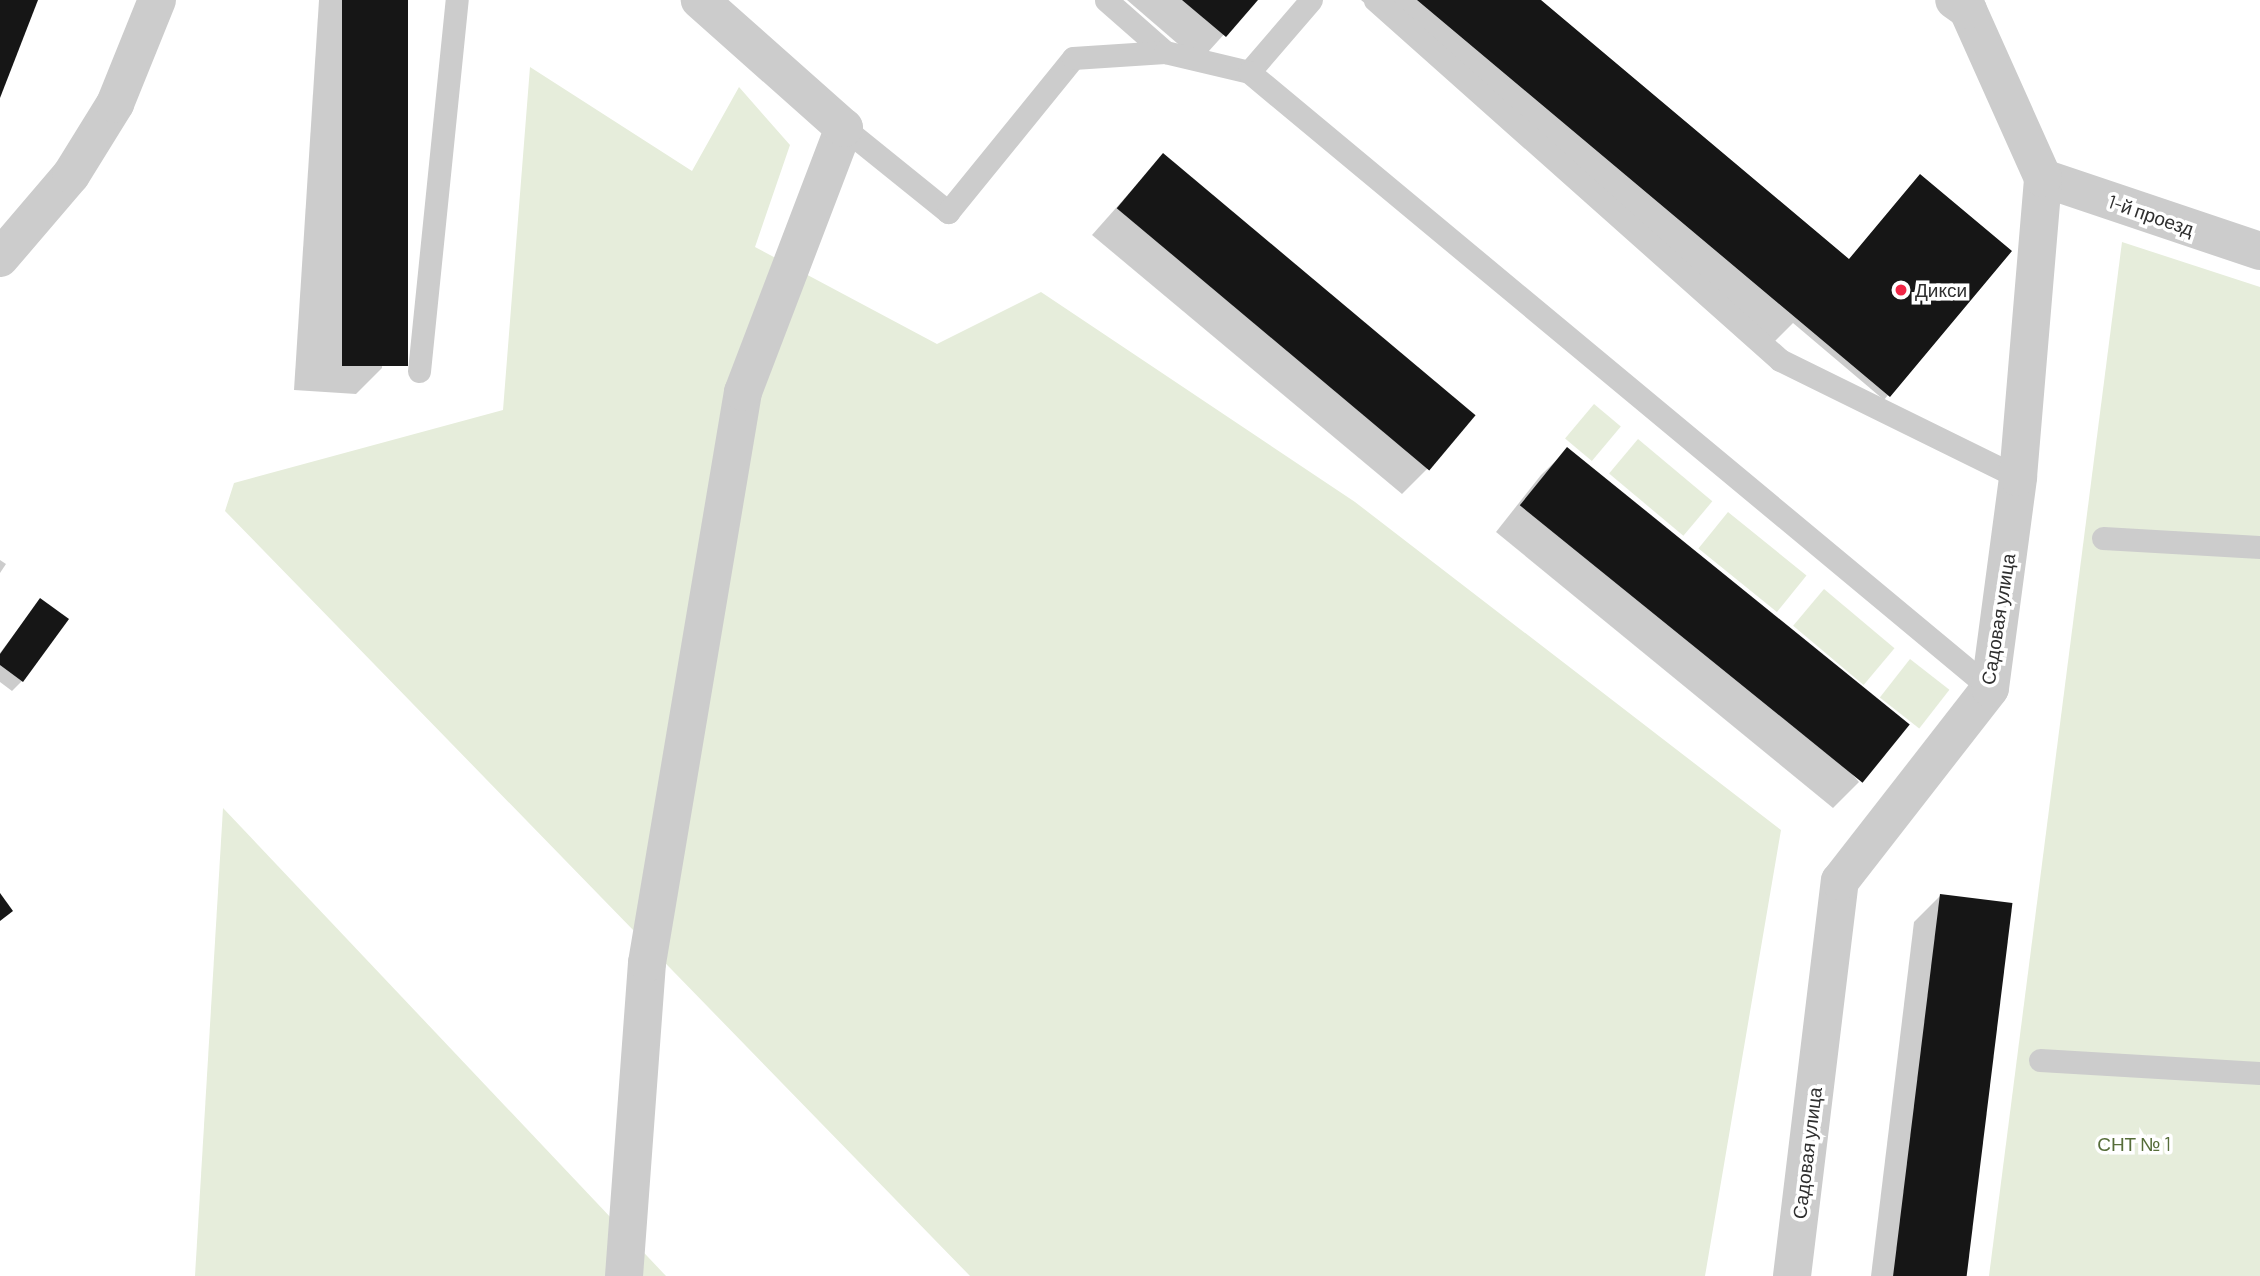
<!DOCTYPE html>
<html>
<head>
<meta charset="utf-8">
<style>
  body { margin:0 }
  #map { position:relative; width:2260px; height:1276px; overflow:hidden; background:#fff; font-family:Barlow,sans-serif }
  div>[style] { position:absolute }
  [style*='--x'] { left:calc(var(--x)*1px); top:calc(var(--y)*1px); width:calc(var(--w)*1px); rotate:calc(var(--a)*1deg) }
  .green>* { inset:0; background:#e6eddb; transform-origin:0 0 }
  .shadow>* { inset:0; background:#0003 }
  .building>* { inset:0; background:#161616; transform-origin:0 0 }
  .service>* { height:23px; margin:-11.5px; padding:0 11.5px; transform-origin:11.5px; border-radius:11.5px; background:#ccc }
  .minor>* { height:38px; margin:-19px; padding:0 19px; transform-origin:19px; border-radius:19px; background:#ccc }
  .tertiary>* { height:38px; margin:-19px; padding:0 19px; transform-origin:19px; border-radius:19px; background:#ccc }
  .dots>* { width:19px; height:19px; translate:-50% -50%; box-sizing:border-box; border:4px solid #fff; border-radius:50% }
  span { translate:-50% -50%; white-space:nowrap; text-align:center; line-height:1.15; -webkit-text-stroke:7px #fff; paint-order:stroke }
  .street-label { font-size:19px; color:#2f2f2f }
  .poi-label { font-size:19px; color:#2f2f2f }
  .left { translate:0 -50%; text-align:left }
  .park-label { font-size:19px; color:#566d39 }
</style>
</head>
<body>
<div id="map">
  <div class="green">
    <i style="clip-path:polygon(530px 67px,692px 171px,739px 87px,790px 145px,755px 247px,937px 344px,1041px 292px,1355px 502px,1781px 830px,1705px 1276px,970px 1276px,225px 511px,234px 483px,503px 410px)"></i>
    <i style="clip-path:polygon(2122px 242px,2260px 287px,2260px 1276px,1989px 1276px)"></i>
    <i style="left:1594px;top:404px;width:35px;height:45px;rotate:40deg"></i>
    <i style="left:1638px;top:439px;width:97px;height:45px;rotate:40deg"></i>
    <i style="left:1728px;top:512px;width:101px;height:47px;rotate:39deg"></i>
    <i style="left:1824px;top:589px;width:92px;height:48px;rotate:40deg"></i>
    <i style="left:1910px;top:659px;width:50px;height:49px;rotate:38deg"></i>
    <i style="clip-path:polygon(223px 808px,666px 1276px,195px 1276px)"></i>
  </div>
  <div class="shadow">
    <i style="clip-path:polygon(319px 0,406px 0,382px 368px,356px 394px,294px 390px)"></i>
    <i style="clip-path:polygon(1127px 0,1255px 0,1199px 62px)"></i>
    <i style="clip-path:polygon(1361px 0,1538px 0,1888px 395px,1884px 400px,1793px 323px,1771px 345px)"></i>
    <i style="clip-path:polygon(1163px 155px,1428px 468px,1402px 494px,1092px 235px)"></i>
    <i style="clip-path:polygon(1567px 450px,1859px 782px,1833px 808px,1496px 532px,1541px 475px)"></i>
    <i style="clip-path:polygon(0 560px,6px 564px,0 573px)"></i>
    <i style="clip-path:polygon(40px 600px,22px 681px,12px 691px,0 682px,0 653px)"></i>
    <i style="clip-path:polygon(1940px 896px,1965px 1276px,1871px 1276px,1914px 922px)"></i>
  </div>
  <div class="building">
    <i style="clip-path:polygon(0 0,38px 0,0 98px)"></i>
    <i style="left:342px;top:0;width:66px;height:366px"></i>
    <i style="clip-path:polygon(1182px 0,1258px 0,1226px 37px)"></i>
    <i style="clip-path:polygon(1417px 0,1541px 0,1849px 259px,1920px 174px,2012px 251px,1890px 397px)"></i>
    <i style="left:1163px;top:153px;width:408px;height:72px;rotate:40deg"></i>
    <i style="left:1567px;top:447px;width:441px;height:75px;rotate:39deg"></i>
    <i style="clip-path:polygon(40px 598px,69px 619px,23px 682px,0 665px,0 654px)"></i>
    <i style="clip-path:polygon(0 893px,13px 911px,0 921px)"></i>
    <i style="left:1940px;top:894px;width:73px;height:385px;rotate:7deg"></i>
  </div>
  <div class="service">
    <i style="--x:1106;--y:0;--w:79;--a:41.4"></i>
    <i style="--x:1375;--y:0;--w:542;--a:41.63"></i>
    <i style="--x:1780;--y:360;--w:265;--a:26.2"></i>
    <i style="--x:1249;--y:72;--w:95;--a:-49.3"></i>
    <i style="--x:844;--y:128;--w:134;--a:38.9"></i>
    <i style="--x:948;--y:212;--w:198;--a:-50.9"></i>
    <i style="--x:1073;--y:58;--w:92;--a:-3.7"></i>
    <i style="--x:1165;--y:52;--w:86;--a:13.4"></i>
    <i style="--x:1249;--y:72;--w:964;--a:39.74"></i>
    <i style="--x:419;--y:371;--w:373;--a:-84.2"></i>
    <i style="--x:2103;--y:538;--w:157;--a:3.3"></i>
    <i style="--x:2040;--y:1060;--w:220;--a:3.4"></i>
  </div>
  <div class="minor">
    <i style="--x:2043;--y:178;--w:229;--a:18.6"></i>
    <i style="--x:624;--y:1276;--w:314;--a:-85.8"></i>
    <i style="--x:647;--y:963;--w:579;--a:-80.46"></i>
    <i style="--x:743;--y:392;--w:283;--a:-69.1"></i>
    <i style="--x:844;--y:128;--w:193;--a:-138.4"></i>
    <i style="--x:1792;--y:1276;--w:398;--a:-83.1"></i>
    <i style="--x:1840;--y:881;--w:244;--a:-52.1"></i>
    <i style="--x:1990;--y:688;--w:213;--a:-82.4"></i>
    <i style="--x:2018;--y:477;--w:300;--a:-85.2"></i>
    <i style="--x:2043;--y:178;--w:184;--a:-114.1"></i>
    <i style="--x:1968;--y:10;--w:17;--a:-144"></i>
  </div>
  <div class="tertiary">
    <i style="--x:0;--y:258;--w:109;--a:-49.5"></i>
    <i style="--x:71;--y:175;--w:84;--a:-58.2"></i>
    <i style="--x:115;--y:104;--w:112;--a:-68"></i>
  </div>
  <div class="dots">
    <i style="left:1901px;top:290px;background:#f02646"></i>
  </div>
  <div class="street-label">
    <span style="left:2151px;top:215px;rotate:19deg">1-й проезд</span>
    <span style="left:1998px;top:619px;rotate:-81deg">Садовая улица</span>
    <span style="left:1807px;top:1153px;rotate:-83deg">Садовая улица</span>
  </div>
  <div class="poi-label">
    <span class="left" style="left:1915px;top:290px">Дикси</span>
  </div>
  <div class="park-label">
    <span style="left:2134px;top:1144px">СНТ № 1</span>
  </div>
</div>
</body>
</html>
